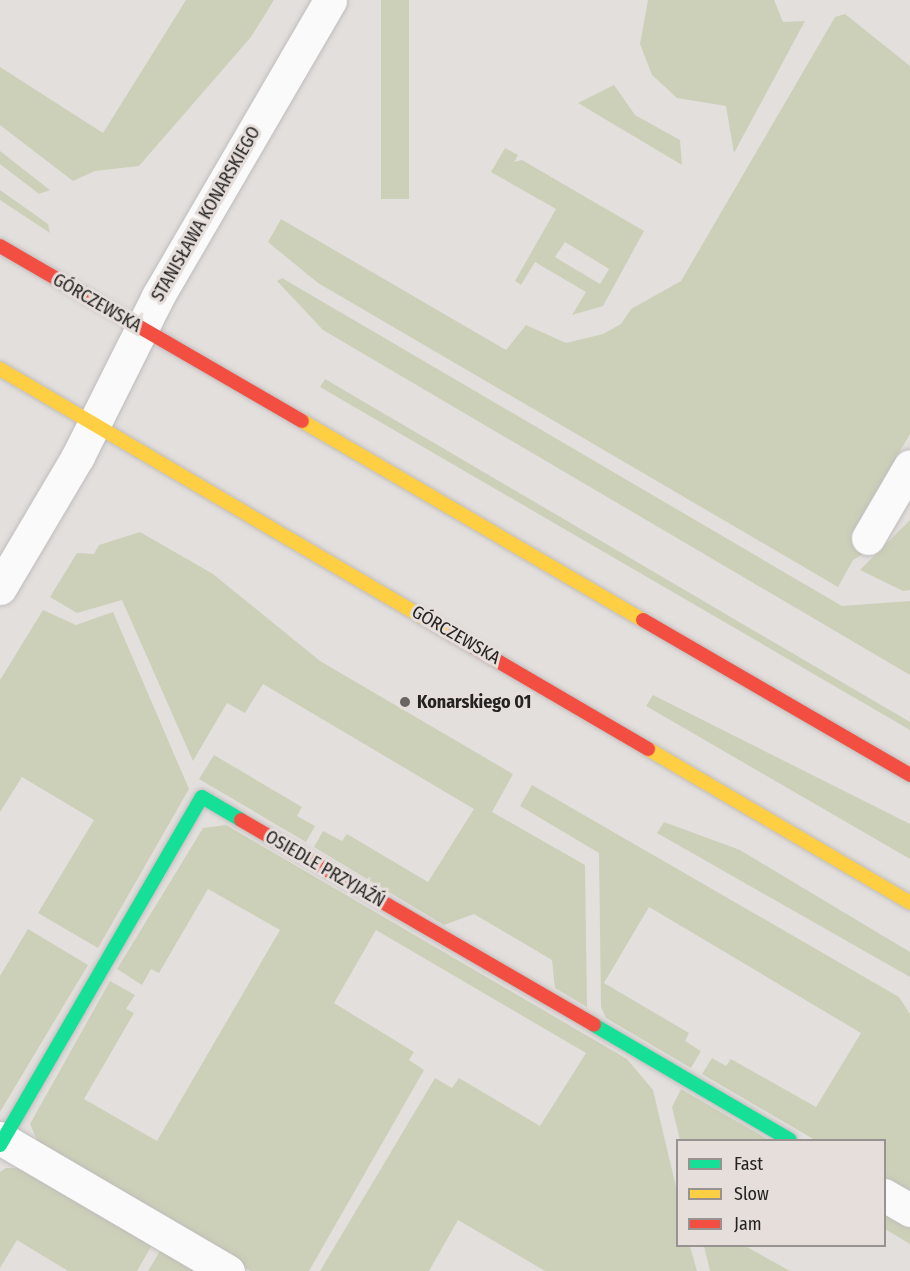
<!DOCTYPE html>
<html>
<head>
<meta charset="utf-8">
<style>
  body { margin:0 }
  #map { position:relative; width:910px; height:1271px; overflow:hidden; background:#e3dfdd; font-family:"Fira Sans Condensed",sans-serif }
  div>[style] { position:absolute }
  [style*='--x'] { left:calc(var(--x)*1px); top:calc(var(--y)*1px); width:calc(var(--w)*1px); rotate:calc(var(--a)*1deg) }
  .green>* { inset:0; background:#cdd0b8; transform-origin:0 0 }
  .roads { filter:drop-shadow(0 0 2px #bfbcbb) drop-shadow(0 0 2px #bfbcbb) }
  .street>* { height:33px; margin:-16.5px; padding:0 16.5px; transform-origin:16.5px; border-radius:16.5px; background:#fbfafa }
  .fast>* { height:14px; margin:-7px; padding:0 7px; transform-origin:7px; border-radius:7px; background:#16e098 }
  .slow>* { height:14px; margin:-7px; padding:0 7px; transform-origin:7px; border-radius:7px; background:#ffcf43 }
  .jam>* { height:14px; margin:-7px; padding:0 7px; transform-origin:7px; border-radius:7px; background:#f24e42 }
  .dots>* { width:16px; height:16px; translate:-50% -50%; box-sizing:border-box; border:3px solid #e5dedb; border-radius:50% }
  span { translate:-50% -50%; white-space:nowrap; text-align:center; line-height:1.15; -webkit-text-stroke:6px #e5dedb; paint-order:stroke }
  .street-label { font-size:18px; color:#252322 }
  .poi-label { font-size:18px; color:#252322; font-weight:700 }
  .left { translate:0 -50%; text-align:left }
  .legend { position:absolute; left:676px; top:1139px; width:210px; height:108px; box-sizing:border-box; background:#e5dedb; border:2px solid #989391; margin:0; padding:8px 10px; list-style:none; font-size:18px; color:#252322 }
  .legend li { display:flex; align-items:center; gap:12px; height:30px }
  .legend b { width:30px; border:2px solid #989391 }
</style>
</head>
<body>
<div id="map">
  <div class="green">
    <i style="clip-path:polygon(186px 0,274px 0,251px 37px,139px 166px,95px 171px,73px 181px,0 125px,0 67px,103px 133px)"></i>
    <i style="left:381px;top:0;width:28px;height:199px"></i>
    <i style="clip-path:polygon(648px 0,774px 0,783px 22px,805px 21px,734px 153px,726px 106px,677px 98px,652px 75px,640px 44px)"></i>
    <i style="clip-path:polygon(845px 14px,910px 66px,910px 434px,850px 536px,873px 548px,853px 560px,838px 587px,318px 283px,268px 242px,281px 219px,506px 350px,526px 325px,566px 343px,603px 334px,621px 324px,631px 309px,681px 281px,835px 17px)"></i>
    <i style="clip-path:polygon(614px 85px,635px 115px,680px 140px,682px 165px,578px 103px)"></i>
    <i style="clip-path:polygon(evenodd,505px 148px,518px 155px,514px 162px,522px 160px,644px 231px,603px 306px,572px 315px,586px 292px,535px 262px,521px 285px,515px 281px,556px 209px,491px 172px,505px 148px,565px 242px,609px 269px,600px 284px,555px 257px,565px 242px)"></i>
    <i style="clip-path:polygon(0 151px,50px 190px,39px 194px,0 164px)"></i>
    <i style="clip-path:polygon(0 190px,48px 224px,50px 233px,0 200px)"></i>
    <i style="clip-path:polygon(282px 278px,842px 606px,910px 601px,910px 675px,323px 330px,277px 281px)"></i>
    <i style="clip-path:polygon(325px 379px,910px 722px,910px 730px,320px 387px)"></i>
    <i style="clip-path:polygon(910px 520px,910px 590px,903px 591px,860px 570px)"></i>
    <i style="clip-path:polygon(140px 532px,213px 574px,320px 661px,513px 774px,492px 812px,585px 865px,587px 1007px,555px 988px,552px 960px,474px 914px,444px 925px,314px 847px,323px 831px,342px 841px,347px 834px,428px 882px,474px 809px,263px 684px,245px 713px,227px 703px,193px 761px,122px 600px,77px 613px,50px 597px,77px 553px,94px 554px,99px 545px)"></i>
    <i style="clip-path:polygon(43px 610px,76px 625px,113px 612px,189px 789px,98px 948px,38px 913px,94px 820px,22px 777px,0 812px,0 680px)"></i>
    <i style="clip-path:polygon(653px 695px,910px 824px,910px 859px,646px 706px)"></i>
    <i style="clip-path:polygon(214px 755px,302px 807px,297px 816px,315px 826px,306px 842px,199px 779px)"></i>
    <i style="clip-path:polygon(532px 785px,899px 997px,910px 1014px,910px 1196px,885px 1181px,884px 1140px,815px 1140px,702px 1074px,712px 1058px,726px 1066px,731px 1059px,816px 1107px,861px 1033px,649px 907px,604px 983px,689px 1033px,685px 1041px,701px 1051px,691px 1068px,606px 1018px,601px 1007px,599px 853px,520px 806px)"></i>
    <i style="clip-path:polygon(664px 822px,740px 850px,910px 952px,910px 977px,657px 833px)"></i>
    <i style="clip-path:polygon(226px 825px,627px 1059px,653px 1090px,677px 1191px,678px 1246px,690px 1246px,697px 1271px,545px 1271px,458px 1220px,429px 1271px,320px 1271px,435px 1078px,452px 1088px,459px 1078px,540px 1126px,586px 1053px,376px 930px,334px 1003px,414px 1052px,409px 1060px,424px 1070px,309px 1271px,251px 1271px,41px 1149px,30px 1124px,110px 981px,135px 995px,126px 1009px,134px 1013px,84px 1099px,157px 1141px,280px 930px,208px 889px,159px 973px,151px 969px,142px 985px,117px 969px,203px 828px)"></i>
    <i style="clip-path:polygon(28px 929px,88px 965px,0 1112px,0 976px)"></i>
    <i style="clip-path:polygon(681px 1089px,769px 1140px,680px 1140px,672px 1107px)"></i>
    <i style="clip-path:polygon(6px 1168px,24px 1168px,153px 1243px,137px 1271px,68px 1271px,17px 1240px,0 1268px,0 1172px)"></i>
    <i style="clip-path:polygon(885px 1208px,910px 1223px,910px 1244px,885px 1229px)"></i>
    <i style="clip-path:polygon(704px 1246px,745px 1246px,790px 1271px,710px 1271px)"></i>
    <i style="clip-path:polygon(162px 1248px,201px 1271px,148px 1271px)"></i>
  </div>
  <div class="roads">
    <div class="street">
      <i style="--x:868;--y:538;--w:83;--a:-59.7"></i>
      <i style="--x:0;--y:588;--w:153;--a:-59.4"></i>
      <i style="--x:78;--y:456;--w:179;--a:-63.4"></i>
      <i style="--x:158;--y:296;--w:342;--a:-59.8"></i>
      <i style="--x:0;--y:1138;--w:264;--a:30.3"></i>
      <i style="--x:884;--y:1195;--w:30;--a:30"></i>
    </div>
    <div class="fast">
      <i style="--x:594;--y:1025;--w:227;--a:30.4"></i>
      <i style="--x:0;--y:1145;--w:402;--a:-59.9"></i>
      <i style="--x:202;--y:797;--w:45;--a:30.5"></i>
    </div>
    <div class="slow">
      <i style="--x:0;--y:369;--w:525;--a:30.42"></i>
      <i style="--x:302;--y:421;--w:395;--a:30.3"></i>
      <i style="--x:648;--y:749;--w:304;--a:30.4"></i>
    </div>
    <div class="jam">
      <i style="--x:0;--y:246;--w:349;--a:30.1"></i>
      <i style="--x:643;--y:620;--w:309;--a:30.1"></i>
      <i style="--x:453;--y:635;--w:226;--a:30.3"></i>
      <i style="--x:241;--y:820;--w:408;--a:30.1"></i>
    </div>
  </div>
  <div class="dots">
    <i style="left:405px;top:702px;background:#686563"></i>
  </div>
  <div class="street-label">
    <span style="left:206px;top:214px;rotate:-60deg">STANISŁAWA KONARSKIEGO</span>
    <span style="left:97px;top:303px;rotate:30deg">GÓRCZEWSKA</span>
    <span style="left:456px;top:635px;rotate:30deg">GÓRCZEWSKA</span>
    <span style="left:325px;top:869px;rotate:30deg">OSIEDLE PRZYJAŹŃ</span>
  </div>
  <div class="poi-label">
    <span class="left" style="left:417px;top:702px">Konarskiego 01</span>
  </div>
  <ul class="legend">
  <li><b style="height:8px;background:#16e098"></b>Fast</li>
  <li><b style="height:8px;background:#ffcf43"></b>Slow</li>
  <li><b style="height:8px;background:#f24e42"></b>Jam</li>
  </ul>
</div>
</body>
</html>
